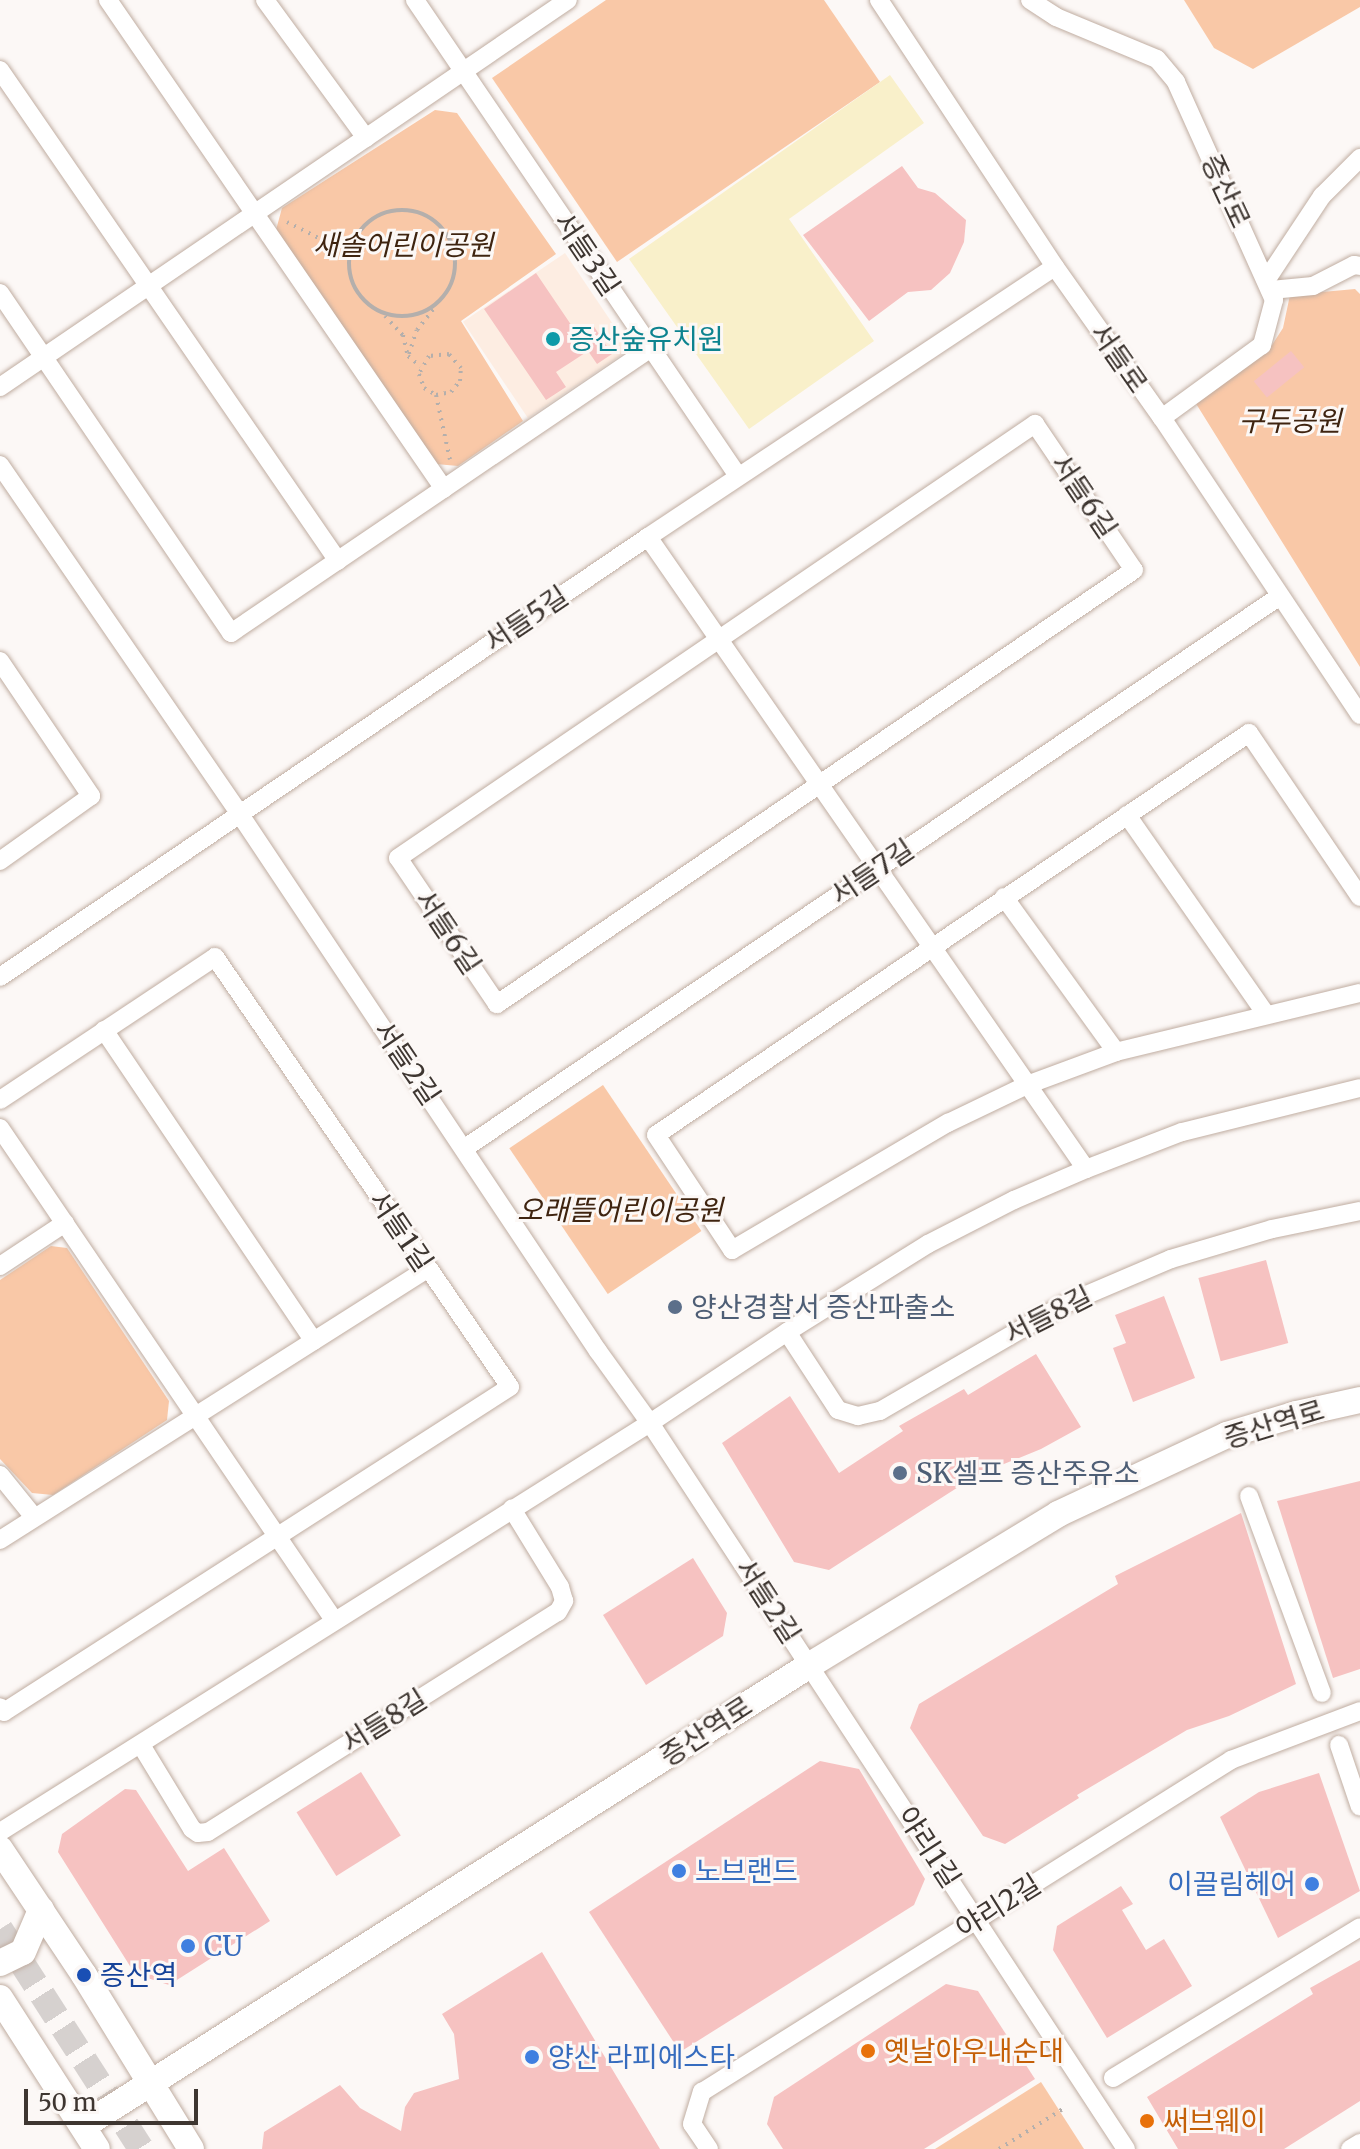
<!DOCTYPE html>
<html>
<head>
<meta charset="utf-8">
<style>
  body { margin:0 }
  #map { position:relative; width:1360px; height:2149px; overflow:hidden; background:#fcf8f6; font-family:Merriweather,"Noto Sans KR",serif }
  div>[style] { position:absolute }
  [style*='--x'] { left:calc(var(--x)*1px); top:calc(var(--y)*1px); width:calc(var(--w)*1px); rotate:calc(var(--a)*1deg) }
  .built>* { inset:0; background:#fdede2; transform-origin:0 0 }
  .green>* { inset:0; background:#f9c8a7; transform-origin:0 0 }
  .sand>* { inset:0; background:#f9f0ca }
  .building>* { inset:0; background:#f6c2c1; transform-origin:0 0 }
  .secondary-tunnel>* { height:26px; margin-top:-13px; transform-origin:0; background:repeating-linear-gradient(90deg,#d6d1cf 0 26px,transparent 0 39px) }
  .path>* { height:4px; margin-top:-2px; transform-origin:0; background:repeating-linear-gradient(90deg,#b4afac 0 2px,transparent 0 8px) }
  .path>.ring { margin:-2px; padding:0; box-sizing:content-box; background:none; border:4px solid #b4afac; border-radius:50% }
  .roads { filter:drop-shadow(0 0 2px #c0ada1) drop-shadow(0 0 2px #c0ada1) }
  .street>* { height:18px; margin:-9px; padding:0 9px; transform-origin:9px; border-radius:9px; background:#fff }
  .secondary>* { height:26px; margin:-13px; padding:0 13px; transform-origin:13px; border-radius:13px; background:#fff }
  .dots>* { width:22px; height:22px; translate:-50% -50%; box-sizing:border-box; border:4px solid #fcf8f6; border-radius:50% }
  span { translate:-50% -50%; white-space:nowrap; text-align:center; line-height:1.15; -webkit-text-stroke:6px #fcf8f6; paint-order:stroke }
  .street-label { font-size:28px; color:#3e3631 }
  .park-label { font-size:28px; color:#3f2410; font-style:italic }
  .culture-label { font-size:28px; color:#0d838f }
  .left { translate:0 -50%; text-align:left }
  .service-label { font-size:28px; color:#4e5e75 }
  .shop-label { font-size:28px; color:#366cbe }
  .right { translate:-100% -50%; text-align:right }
  .transit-label { font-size:28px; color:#164399 }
  .food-label { font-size:28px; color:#c56008 }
  .scale { position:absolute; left:24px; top:2089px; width:174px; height:36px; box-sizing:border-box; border:4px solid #3e3631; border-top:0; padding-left:10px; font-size:24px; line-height:28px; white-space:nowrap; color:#3e3631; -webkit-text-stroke:6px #fcf8f6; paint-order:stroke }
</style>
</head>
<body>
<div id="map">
  <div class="built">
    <i style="left:565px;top:253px;width:116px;height:123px;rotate:56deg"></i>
  </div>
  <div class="green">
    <i style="clip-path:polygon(606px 0,824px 0,880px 82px,617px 262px,492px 78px)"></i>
    <i style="clip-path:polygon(1184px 0,1360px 0,1360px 7px,1253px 69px,1214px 48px)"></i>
    <i style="clip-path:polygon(435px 110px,457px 113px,556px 254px,461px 321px,523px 421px,458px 466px,436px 464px,276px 230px,282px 208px)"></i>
    <i style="clip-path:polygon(1355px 289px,1360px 294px,1360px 667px,1195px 402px,1272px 345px,1283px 328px,1290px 295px)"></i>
    <i style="left:603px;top:1085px;width:176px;height:113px;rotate:56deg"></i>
    <i style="clip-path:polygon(51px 1246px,67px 1248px,169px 1401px,167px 1420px,53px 1495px,32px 1493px,0 1459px,0 1280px)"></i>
    <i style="clip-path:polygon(1041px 2082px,1084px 2149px,935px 2149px)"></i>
  </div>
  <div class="sand">
    <i style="clip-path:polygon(890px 75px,924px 123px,789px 219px,874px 341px,749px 429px,629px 259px)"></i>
  </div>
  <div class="building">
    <i style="clip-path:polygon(902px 166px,918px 188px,935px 193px,966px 220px,964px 242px,950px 273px,931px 290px,908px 292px,869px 321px,803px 235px)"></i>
    <i style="clip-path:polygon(536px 273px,578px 335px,593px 325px,612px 354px,597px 364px,588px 351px,556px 372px,566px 387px,546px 400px,484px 309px)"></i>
    <i style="left:1291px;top:351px;width:21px;height:48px;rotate:51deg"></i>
    <i style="left:1266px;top:1260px;width:86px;height:70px;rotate:75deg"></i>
    <i style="clip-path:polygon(1164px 1296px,1195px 1378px,1133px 1402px,1113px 1348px,1126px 1343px,1115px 1315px)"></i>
    <i style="clip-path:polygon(1036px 1354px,1081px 1427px,1041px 1449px,977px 1475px,829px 1570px,794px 1562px,722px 1443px,790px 1396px,839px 1473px,903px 1431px,899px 1426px,964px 1389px,968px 1395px)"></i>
    <i style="clip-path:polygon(1360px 1481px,1360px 1669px,1333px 1678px,1277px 1501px)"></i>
    <i style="clip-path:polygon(1241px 1513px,1296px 1684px,1229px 1716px,1187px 1730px,1077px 1795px,1079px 1798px,1005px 1844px,983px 1836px,910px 1728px,919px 1704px,1118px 1584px,1115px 1576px)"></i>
    <i style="clip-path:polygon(693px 1558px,727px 1613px,723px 1636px,646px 1685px,603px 1615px)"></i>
    <i style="clip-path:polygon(820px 1761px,859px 1769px,925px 1879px,914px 1905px,680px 2052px,589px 1912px)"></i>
    <i style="left:361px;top:1772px;width:75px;height:76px;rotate:58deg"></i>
    <i style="clip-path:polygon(1319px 1773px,1360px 1891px,1278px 1938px,1220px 1817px,1259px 1792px)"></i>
    <i style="clip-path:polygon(125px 1789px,136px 1790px,188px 1871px,224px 1848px,270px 1921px,169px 1985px,135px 1974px,58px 1852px,62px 1834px)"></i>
    <i style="clip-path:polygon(1121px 1886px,1133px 1904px,1122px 1910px,1146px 1950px,1164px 1939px,1192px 1986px,1107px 2038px,1053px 1950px,1057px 1926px)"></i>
    <i style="clip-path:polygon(542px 1952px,660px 2149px,262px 2149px,264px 2132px,340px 2085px,360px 2108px,401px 2131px,405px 2107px,414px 2093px,459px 2079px,454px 2034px,442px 2014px)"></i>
    <i style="clip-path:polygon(1360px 1960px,1360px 2101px,1284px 2149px,1178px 2149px,1147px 2097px,1313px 1994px,1310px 1988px)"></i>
    <i style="clip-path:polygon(946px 1984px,978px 1991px,1035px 2079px,924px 2149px,783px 2149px,767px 2124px,774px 2097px)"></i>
  </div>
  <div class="secondary-tunnel">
    <i style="--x:0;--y:1929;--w:261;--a:57.3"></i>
  </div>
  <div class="path">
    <i class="ring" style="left:349px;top:210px;width:102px;height:102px"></i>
    <i style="--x:287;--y:222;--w:71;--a:26.9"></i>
    <i style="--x:385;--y:316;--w:26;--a:47"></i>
    <i style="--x:403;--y:335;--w:22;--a:77"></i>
    <i style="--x:408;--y:356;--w:16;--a:40"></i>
    <i style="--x:409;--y:354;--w:25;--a:-72"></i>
    <i style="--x:417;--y:330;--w:29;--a:-52"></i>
    <i style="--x:436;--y:395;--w:15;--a:-11"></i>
    <i style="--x:451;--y:392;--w:14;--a:-51"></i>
    <i style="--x:460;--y:381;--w:13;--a:-86"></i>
    <i style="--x:461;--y:368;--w:18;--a:-131"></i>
    <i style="--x:449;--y:354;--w:20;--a:174"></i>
    <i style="--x:429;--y:356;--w:21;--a:119"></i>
    <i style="--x:419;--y:374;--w:15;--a:70"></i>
    <i style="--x:424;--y:388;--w:14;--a:30"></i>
    <i style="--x:436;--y:395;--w:66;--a:77.8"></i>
    <i style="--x:999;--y:2149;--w:79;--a:-32.1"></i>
  </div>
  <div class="roads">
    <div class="street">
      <i style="--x:108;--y:0;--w:593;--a:55.51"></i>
      <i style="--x:265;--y:0;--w:171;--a:53.8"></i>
      <i style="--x:415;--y:0;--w:575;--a:55.84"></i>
      <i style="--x:879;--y:0;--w:320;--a:56.6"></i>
      <i style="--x:1055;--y:267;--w:185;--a:54.7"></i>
      <i style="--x:1162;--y:418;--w:357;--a:56.3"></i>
      <i style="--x:1030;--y:0;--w:31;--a:33"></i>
      <i style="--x:1056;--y:17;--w:109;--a:22.6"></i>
      <i style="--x:1157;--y:59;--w:30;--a:50"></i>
      <i style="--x:1176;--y:82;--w:239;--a:65.8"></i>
      <i style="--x:1274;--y:300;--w:47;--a:104.9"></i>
      <i style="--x:1262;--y:345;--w:124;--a:143.9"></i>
      <i style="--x:0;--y:70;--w:596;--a:55.46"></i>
      <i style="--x:1267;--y:279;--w:100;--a:-56.5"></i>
      <i style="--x:1322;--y:196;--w:54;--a:-45"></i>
      <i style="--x:1271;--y:290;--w:42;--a:-5.4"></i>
      <i style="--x:1313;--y:286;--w:46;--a:-27.1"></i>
      <i style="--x:1354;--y:265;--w:6;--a:9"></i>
      <i style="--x:0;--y:293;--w:411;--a:55.8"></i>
      <i style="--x:231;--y:633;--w:508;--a:-34.16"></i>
      <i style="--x:0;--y:387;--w:687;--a:-34.27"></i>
      <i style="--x:1035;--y:424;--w:176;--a:55.9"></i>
      <i style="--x:1134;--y:570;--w:771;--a:145.73"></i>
      <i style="--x:497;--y:1004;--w:176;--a:-124.1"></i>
      <i style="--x:398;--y:858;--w:771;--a:-34.27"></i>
      <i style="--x:0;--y:465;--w:422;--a:55.5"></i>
      <i style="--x:239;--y:813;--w:647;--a:56.29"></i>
      <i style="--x:598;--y:1351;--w:89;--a:54.2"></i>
      <i style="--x:650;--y:1423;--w:868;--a:56.75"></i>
      <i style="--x:648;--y:537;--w:769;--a:55.28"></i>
      <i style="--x:0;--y:661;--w:163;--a:56"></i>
      <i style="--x:91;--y:796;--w:112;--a:144.5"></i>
      <i style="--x:1127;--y:815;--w:241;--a:55.1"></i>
      <i style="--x:1004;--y:897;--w:191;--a:54.1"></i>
      <i style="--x:1360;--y:897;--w:198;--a:-124.1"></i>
      <i style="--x:1249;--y:733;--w:716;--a:145.87"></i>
      <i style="--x:656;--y:1135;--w:138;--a:56.5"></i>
      <i style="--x:732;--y:1250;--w:251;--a:-30.5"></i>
      <i style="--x:948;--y:1123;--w:88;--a:-25.7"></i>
      <i style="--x:1027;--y:1085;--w:95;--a:-20.3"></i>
      <i style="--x:1116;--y:1052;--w:251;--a:-13.6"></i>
      <i style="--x:0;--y:977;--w:783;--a:-34.18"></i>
      <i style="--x:648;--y:537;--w:488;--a:-33.6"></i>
      <i style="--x:104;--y:1030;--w:375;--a:56"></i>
      <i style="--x:0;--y:1100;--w:258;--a:-33.6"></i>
      <i style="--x:215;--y:957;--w:521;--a:55.55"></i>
      <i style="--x:510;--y:1387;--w:601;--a:147.29"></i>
      <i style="--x:4;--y:1712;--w:6;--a:-129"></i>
      <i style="--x:0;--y:1128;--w:595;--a:55.83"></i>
      <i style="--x:465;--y:1148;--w:984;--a:-34.11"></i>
      <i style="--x:0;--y:1266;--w:78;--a:-33.5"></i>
      <i style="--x:787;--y:1332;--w:166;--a:-32"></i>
      <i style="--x:928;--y:1244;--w:97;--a:-27.1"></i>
      <i style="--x:1014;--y:1200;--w:78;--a:-23.3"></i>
      <i style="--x:1086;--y:1169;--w:103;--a:-21.1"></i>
      <i style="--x:1182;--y:1132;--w:183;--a:-13.9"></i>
      <i style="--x:0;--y:1475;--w:54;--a:51"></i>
      <i style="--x:1249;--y:1496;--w:210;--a:69.7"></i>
      <i style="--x:0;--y:1540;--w:506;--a:-32.4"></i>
      <i style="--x:141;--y:1745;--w:98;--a:58.7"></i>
      <i style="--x:192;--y:1829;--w:7;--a:34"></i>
      <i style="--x:198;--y:1833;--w:10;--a:-6"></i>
      <i style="--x:208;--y:1832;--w:413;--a:-32.2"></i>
      <i style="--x:558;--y:1612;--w:13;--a:-61"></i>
      <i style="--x:564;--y:1601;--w:15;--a:-106"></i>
      <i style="--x:560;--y:1587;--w:92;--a:-121.6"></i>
      <i style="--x:1339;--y:1745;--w:65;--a:71.3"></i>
      <i style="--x:0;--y:1832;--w:768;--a:-32.18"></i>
      <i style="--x:650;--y:1423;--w:164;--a:-33.6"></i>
      <i style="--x:787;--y:1332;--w:93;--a:56.8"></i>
      <i style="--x:838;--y:1410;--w:21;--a:17"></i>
      <i style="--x:858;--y:1416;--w:23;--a:-13"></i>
      <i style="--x:880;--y:1411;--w:211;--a:-30.1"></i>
      <i style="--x:1063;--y:1305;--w:117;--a:-23.1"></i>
      <i style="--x:1171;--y:1259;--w:105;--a:-16.5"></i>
      <i style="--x:1272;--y:1229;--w:90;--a:-11.6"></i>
      <i style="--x:1113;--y:2078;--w:289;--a:-31.4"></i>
      <i style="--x:709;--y:2149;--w:30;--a:-124"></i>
      <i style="--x:692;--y:2124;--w:34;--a:-73"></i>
      <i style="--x:702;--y:2092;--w:625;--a:-32.11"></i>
      <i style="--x:1231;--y:1760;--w:138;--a:-20.8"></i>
      <i style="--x:1350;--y:2149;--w:12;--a:-31"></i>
    </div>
    <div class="secondary">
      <i style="--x:0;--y:1849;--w:151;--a:56.3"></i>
      <i style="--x:84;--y:1975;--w:204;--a:58.4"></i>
      <i style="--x:0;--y:1963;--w:25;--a:-26"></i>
      <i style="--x:23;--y:1952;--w:46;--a:-66.8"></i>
      <i style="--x:0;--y:1998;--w:179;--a:57.3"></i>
      <i style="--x:83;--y:2126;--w:861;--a:-32.38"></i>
      <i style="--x:810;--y:1665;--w:290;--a:-31.3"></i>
      <i style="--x:1058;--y:1514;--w:187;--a:-25.1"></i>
      <i style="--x:1227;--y:1435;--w:73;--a:-16.7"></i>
      <i style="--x:1297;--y:1414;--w:65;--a:-12.5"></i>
    </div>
  </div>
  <div class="dots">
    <i style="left:553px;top:339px;background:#0f9aa8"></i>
    <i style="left:675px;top:1307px;background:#5c6f8a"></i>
    <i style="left:900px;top:1473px;background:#5c6f8a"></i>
    <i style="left:679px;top:1871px;background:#3f7fe0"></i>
    <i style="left:1312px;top:1884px;background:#3f7fe0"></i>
    <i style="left:188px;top:1946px;background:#3f7fe0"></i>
    <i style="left:84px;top:1975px;background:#1a4fb4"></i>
    <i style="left:868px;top:2051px;background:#e8710a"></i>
    <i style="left:532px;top:2057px;background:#3f7fe0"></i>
    <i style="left:1147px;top:2121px;background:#e8710a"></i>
  </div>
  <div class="street-label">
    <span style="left:1226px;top:191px;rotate:65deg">증산로</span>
    <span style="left:587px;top:254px;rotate:56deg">서들3길</span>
    <span style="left:1119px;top:358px;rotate:55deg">서들로</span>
    <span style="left:1084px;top:496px;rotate:56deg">서들6길</span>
    <span style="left:526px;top:619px;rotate:-34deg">서들5길</span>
    <span style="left:872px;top:872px;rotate:-34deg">서들7길</span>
    <span style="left:448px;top:932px;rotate:56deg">서들6길</span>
    <span style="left:407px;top:1063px;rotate:56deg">서들2길</span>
    <span style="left:401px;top:1231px;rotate:56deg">서들1길</span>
    <span style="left:1048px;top:1315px;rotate:-27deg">서들8길</span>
    <span style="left:1274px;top:1424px;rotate:-17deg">증산역로</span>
    <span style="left:768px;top:1601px;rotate:57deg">서들2길</span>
    <span style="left:384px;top:1721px;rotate:-32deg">서들8길</span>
    <span style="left:706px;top:1731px;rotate:-33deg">증산역로</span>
    <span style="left:929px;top:1847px;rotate:57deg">야리1길</span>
    <span style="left:998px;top:1906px;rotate:-32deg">야리2길</span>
  </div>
  <div class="park-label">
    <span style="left:403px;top:245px">새솔어린이공원</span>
    <span style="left:1290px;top:421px">구두공원</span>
    <span style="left:620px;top:1210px">오래뜰어린이공원</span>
  </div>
  <div class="culture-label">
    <span class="left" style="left:569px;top:339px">증산숲유치원</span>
  </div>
  <div class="service-label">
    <span class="left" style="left:691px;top:1307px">양산경찰서 증산파출소</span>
    <span class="left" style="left:916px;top:1473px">SK셀프 증산주유소</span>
  </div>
  <div class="shop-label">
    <span class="left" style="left:695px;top:1871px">노브랜드</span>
    <span class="right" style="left:1296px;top:1884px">이끌림헤어</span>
    <span class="left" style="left:204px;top:1946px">CU</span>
    <span class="left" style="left:548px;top:2057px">양산 라피에스타</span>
  </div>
  <div class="transit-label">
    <span class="left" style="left:100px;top:1975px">증산역</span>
  </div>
  <div class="food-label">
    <span class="left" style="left:884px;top:2051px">옛날아우내순대</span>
    <span class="left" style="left:1163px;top:2121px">써브웨이</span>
  </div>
  <div class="scale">50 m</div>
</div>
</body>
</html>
